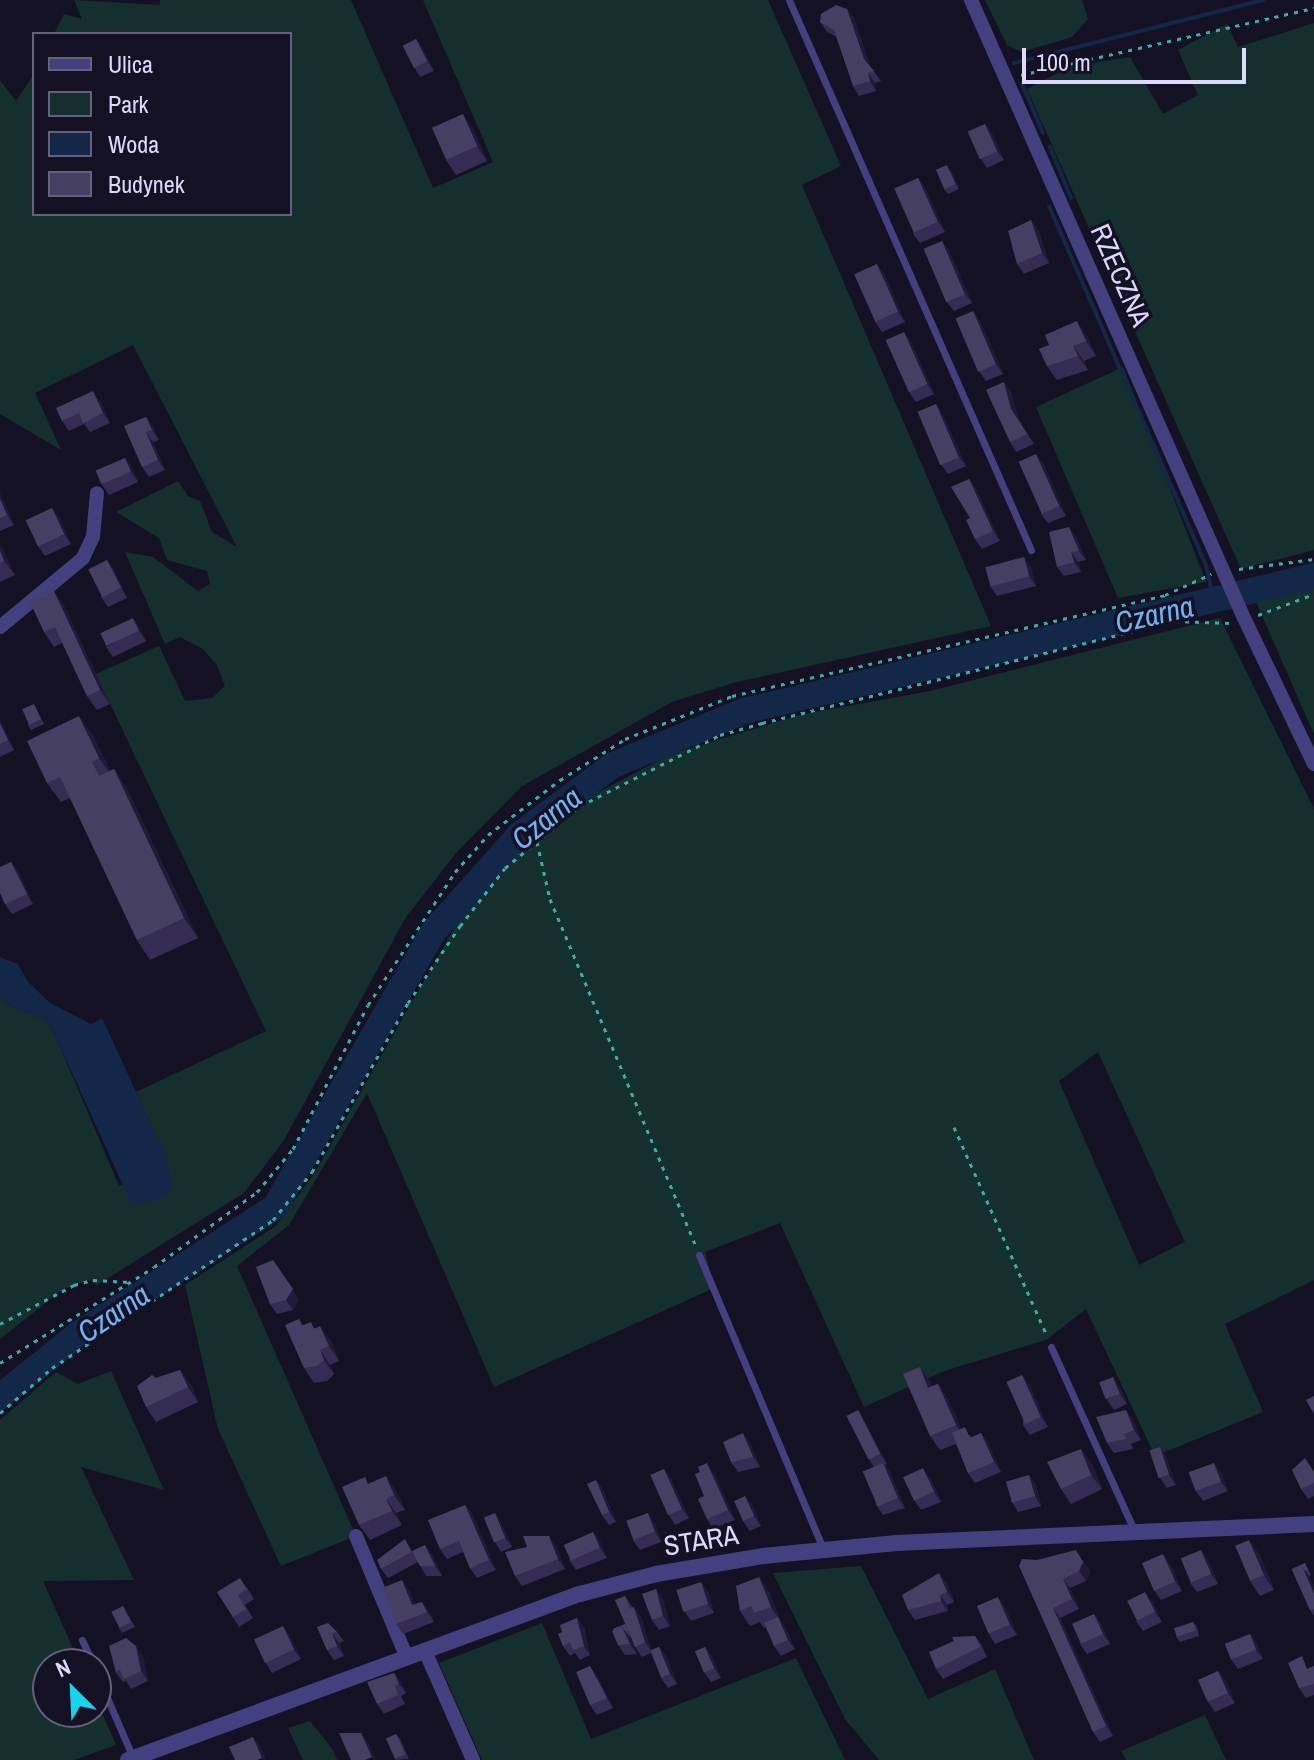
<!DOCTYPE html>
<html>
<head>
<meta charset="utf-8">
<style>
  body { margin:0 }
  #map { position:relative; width:1314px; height:1760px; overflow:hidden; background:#151125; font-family:"Archivo Narrow",sans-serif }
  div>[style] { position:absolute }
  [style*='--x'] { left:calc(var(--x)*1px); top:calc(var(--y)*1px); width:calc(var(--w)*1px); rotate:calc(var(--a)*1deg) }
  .green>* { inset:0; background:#152f2e }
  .water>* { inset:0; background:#132748 }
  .stream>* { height:4px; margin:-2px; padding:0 2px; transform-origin:2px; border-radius:2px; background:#132748 }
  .river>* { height:26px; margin:-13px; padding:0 13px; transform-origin:13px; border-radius:13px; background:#132748 }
  .path>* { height:3px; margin-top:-1.5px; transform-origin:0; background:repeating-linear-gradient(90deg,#3aafa9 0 4px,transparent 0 10px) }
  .service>* { height:7px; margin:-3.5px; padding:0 3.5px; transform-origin:3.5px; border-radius:3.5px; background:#444080 }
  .minor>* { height:14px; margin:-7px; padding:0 7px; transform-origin:7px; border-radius:7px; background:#444080 }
  .tertiary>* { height:16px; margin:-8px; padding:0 8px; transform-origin:8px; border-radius:8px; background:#444080 }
  .wall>* { inset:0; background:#342c52 }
  .shaded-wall>* { inset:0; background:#201938 }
  .building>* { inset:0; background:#463f64; transform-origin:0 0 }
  span { translate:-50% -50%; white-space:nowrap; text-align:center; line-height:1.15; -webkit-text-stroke:7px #151125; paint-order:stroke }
  .street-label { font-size:28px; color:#ddd9fc }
  .water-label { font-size:30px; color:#70b5f3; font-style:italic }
  .legend { position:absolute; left:32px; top:32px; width:260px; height:184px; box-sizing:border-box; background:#151125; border:2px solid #65617b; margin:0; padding:10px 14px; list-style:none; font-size:24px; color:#ddd9fc }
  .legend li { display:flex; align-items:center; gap:16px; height:40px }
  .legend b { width:40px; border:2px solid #65617b }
  .north { position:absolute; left:32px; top:1648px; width:80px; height:80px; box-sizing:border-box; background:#151125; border:2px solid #65617b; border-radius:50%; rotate:336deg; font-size:22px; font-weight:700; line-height:32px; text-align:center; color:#ddd9fc }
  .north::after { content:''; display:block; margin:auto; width:28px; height:36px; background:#16d4eb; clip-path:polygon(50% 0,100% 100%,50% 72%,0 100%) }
  .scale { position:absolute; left:1022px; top:48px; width:224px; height:36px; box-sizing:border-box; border:4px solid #ddd9fc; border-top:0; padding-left:10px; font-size:24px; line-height:28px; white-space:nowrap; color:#ddd9fc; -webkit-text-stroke:6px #151125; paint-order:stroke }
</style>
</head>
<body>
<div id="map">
  <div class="green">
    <i style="clip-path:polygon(74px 0,160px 5px,160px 0,351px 0,433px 188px,493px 162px,423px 0,768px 0,841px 166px,802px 185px,991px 626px,733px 683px,672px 702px,522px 786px,456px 853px,406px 917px,284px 1140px,244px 1193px,97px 1285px,89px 1280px,63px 1289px,0 1339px,0 995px,12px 1007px,44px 1019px,55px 1035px,119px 1186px,167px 1159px,136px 1092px,266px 1031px,96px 674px,159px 646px,185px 701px,212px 698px,225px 686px,217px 665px,203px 649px,180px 637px,165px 644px,125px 552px,153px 557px,198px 591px,210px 584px,207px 571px,167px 560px,159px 538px,116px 512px,178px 481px,188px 496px,200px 501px,212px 532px,237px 547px,133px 345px,35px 393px,61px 450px,0 414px,0 80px,16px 101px,34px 74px,34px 214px,290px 214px,290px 34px,54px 34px,64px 14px,82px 19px)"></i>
    <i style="clip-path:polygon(985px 0,1082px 0,1088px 19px,1072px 37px,1022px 52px,1007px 45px)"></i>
    <i style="clip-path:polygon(1314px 23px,1314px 550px,1241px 569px,1027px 89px,1069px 67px,1130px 57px,1163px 114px,1198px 95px,1178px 50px,1227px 24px,1238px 47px)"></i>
    <i style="clip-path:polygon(1123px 367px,1206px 582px,1118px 598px,1036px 407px)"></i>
    <i style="clip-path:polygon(1314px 587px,1314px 734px,1256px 602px)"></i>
    <i style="clip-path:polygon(evenodd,1220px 618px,1314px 809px,1314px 1280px,1225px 1324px,1263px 1412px,1155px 1456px,1086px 1309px,1046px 1340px,944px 1371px,864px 1407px,780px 1223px,705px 1252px,714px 1288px,494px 1387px,367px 1093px,289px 1225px,237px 1266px,356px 1536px,281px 1566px,218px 1429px,185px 1285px,276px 1226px,314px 1174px,460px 918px,515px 851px,584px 800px,669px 755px,799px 715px,930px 691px,1220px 618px,1098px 1052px,1185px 1242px,1139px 1265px,1059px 1081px,1098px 1052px)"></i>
    <i style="clip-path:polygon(111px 1371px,164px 1490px,81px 1467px,134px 1580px,43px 1581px,80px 1664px,48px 1664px,48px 1712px,96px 1712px,96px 1699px,116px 1745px,74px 1760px,0 1760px,0 1420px,56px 1372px,78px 1384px)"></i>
    <i style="clip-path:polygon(861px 1566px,928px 1699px,995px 1669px,1034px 1760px,879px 1760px,845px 1719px,773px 1573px)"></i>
    <i style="clip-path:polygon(542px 1623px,591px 1739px,796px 1658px,845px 1760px,482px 1760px,439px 1663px)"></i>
    <i style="clip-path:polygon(1205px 1715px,1226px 1760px,1126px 1760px,1121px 1751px)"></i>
    <i style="clip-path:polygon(310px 1721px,333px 1750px,337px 1760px,303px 1760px,288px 1728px)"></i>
  </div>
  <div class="water">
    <i style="clip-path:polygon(0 957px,18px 964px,28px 982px,50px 1003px,91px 1024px,102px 1018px,167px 1159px,173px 1187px,164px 1198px,132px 1205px,55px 1035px,44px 1019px,12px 1007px,0 995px)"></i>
  </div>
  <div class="stream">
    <i style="--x:1014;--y:63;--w:257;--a:-14.2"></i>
    <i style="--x:1022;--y:84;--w:53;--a:66.8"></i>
    <i style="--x:1050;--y:147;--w:55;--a:67.6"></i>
    <i style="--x:1049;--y:206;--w:392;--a:66.4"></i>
    <i style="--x:1206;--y:565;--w:33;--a:78"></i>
  </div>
  <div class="river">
    <i style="--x:0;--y:1397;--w:99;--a:-38.8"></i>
    <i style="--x:77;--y:1335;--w:236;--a:-32.9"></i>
    <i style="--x:275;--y:1207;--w:317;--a:-60.1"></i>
    <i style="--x:433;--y:932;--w:130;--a:-48.4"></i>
    <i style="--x:519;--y:835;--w:117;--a:-36.7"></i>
    <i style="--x:613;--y:765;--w:142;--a:-22.4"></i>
    <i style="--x:744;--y:711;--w:586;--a:-13.32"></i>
  </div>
  <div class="path">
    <i style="--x:1021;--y:75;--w:301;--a:-12.9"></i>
    <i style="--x:1239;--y:569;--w:76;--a:-7.6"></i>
    <i style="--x:1258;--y:615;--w:60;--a:-20.6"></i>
    <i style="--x:537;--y:842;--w:58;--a:77.2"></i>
    <i style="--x:550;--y:899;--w:374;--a:67.2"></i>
    <i style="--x:954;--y:1127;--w:229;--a:66"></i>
    <i style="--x:0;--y:1324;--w:84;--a:-27.8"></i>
    <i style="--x:74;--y:1285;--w:20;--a:-15"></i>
    <i style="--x:93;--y:1280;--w:37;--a:3"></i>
    <i style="--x:0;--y:1363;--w:181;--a:-31.9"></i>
    <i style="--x:154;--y:1267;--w:127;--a:-36.1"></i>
    <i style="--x:257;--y:1192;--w:56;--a:-50.1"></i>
    <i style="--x:293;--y:1149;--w:162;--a:-62.5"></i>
    <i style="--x:368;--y:1005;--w:159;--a:-56.8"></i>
    <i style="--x:455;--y:872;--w:50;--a:-48.3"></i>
    <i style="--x:488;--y:835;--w:91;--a:-37.4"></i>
    <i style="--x:560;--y:780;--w:77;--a:-32.2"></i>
    <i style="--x:625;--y:739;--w:115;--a:-21.9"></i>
    <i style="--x:732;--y:696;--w:445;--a:-13.1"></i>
    <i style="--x:1165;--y:595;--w:51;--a:-24.5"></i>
    <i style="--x:0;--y:1413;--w:69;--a:-40.9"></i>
    <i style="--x:52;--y:1368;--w:266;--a:-33.8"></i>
    <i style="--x:273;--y:1220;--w:62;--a:-50.9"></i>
    <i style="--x:312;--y:1172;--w:194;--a:-60.4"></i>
    <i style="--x:408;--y:1003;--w:93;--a:-56"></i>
    <i style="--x:460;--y:926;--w:73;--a:-52.2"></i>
    <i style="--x:505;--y:868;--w:97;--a:-39.6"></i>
    <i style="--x:580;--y:806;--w:157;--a:-26.9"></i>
    <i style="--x:720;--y:735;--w:44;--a:-15.9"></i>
    <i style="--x:762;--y:723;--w:425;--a:-13.9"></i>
    <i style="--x:1175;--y:621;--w:55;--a:2.1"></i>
  </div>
  <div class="service">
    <i style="--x:789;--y:0;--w:601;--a:66.25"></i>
    <i style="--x:699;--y:1255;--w:318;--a:67.1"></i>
    <i style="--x:1051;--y:1347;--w:203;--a:65.6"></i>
    <i style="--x:82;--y:1640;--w:26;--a:65"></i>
    <i style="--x:96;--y:1672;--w:94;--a:66.7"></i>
  </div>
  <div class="minor">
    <i style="--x:971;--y:0;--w:676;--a:66.17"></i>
    <i style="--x:1244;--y:618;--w:162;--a:64.4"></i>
    <i style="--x:0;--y:627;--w:108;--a:-39.7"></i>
    <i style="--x:83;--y:558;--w:23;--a:-65"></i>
    <i style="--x:93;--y:537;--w:44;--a:-84.8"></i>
    <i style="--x:356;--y:1536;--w:132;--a:67.3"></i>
    <i style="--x:425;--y:1651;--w:119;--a:66.2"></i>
  </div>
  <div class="tertiary">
    <i style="--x:128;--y:1760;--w:482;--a:-20.2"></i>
    <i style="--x:580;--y:1594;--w:79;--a:-14.7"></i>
    <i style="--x:656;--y:1574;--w:109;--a:-9.5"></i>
    <i style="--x:763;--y:1556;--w:134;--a:-5.6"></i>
    <i style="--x:896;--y:1543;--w:418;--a:-2.6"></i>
  </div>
  <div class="wall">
    <i style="clip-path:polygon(854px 18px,870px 66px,881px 81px,875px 83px,876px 91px,859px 96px,853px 86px,837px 37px,827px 32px,820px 22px)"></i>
    <i style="clip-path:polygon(416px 39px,423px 49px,434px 71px,420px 77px,414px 67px)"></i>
    <i style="clip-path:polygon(985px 124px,992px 134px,1004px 160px,987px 168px,980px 158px)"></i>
    <i style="clip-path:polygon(473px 129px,487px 161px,456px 175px,446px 160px)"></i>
    <i style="clip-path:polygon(950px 170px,959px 189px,948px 194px,944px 189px)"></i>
    <i style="clip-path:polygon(918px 178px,925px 188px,945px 232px,920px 243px,913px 234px)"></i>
    <i style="clip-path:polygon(1031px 220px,1038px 230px,1049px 263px,1024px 274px,1017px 264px)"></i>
    <i style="clip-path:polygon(942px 241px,949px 251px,972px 303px,954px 311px,947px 302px)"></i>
    <i style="clip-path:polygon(884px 274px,905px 322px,882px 332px,875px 322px)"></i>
    <i style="clip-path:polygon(973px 311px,980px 321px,1003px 374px,986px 381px,979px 371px)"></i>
    <i style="clip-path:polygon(904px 332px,911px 342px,934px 394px,916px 402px,909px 392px)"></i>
    <i style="clip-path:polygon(1087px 336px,1096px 356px,1084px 361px,1088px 370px,1057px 380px,1047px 366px)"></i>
    <i style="clip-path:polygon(1011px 392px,1018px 418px,1034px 444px,1016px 452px,1010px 442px)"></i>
    <i style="clip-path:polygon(100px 401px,110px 423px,90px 432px,84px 424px,69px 431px,62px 421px)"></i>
    <i style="clip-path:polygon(936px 404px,942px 414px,966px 466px,948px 474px,941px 464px)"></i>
    <i style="clip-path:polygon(146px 417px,153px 427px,159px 440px,153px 442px,165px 470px,149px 477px,142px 467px)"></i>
    <i style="clip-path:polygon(125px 458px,132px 468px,138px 482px,109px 495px,102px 485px)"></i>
    <i style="clip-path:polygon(1043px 463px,1066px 516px,1048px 523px,1041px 514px)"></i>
    <i style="clip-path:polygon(969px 479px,976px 489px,1000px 541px,982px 549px,975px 539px,970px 518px)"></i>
    <i style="clip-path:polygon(0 494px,14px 525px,0 531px)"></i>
    <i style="clip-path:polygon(52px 508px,59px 518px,71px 544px,45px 556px,38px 546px)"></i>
    <i style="clip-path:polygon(1076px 537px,1086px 560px,1078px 562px,1081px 572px,1064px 576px,1057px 567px)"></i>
    <i style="clip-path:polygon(0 545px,15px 575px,0 582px)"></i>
    <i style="clip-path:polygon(1024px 557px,1031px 567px,1036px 586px,997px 596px,990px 586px)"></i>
    <i style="clip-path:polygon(107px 560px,114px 570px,127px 598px,108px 607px,101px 597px)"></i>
    <i style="clip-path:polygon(63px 604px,110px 704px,97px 710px,87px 696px,62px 643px,54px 647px,44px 632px)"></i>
    <i style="clip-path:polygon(140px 628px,146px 641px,113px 657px,106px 647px)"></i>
    <i style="clip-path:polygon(34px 704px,44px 724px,31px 730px,28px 725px)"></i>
    <i style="clip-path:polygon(0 720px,14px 750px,0 757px)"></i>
    <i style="clip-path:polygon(93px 735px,110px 771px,114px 769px,127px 789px,198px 938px,150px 960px,137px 940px,70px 798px,61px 802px,47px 783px)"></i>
    <i style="clip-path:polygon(11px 862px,18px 872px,33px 904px,12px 914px,5px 904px)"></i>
    <i style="clip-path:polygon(256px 1267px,299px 1299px,293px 1310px,277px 1314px,270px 1304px)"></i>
    <i style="clip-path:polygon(299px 1319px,303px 1325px,315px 1328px,331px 1341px,339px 1361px,330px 1365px,334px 1374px,327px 1381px,314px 1383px,304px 1368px)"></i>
    <i style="clip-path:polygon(180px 1370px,191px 1385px,198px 1402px,156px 1422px,146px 1407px,156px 1378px)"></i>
    <i style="clip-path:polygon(1022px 1375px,1029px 1385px,1048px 1427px,1030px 1435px,1023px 1425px)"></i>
    <i style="clip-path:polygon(930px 1382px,932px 1386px,938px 1384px,948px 1399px,961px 1429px,972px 1437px,981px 1433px,988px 1443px,1001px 1472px,975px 1483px,968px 1473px,956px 1444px,940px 1450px,930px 1436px)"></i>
    <i style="clip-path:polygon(1120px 1387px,1127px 1404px,1114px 1410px,1107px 1400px)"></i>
    <i style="clip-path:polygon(858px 1410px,864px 1420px,887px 1464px,885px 1465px,890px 1473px,905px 1508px,883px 1515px,876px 1505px,874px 1467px,869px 1459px)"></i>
    <i style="clip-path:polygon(1133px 1420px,1141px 1440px,1131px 1444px,1133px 1449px,1114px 1453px,1107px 1443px)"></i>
    <i style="clip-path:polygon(750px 1443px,760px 1467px,738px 1472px,731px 1462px)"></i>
    <i style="clip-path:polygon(1160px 1447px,1166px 1457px,1176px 1485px,1167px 1488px,1160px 1478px)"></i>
    <i style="clip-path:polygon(1092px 1464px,1102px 1489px,1071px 1504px,1061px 1489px)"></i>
    <i style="clip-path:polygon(664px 1469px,671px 1479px,689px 1518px,675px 1525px,669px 1515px)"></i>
    <i style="clip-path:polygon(700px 1472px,714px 1473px,735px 1520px,713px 1529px,707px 1519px,704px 1496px)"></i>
    <i style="clip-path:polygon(1221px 1472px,1228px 1491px,1203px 1501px,1196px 1491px)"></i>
    <i style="clip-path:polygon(1314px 1472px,1314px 1496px,1308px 1499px,1301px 1489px)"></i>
    <i style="clip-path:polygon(930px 1478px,941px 1502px,921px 1510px,914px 1500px)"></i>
    <i style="clip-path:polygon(596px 1480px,603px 1490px,616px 1522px,609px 1525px,602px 1515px)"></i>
    <i style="clip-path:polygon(369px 1483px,396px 1491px,405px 1510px,396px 1513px,402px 1525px,370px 1540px,359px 1525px)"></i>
    <i style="clip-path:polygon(1036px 1485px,1041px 1506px,1018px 1512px,1012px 1502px)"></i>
    <i style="clip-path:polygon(745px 1496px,752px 1505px,761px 1526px,750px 1531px,743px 1521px)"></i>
    <i style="clip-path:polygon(465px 1505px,472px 1514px,496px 1570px,477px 1578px,470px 1568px,463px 1552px,447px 1559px,440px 1549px)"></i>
    <i style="clip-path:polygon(495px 1513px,501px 1523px,512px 1547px,501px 1552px,495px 1542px)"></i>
    <i style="clip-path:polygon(655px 1523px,661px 1542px,640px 1550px,633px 1540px)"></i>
    <i style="clip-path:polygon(593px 1532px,600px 1542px,607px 1558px,576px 1570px,569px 1560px)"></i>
    <i style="clip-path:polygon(556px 1546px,565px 1569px,522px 1586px,515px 1576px)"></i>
    <i style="clip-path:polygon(413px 1551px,432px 1555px,442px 1576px,426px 1576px,418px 1562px,388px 1578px,381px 1569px)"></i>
    <i style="clip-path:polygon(1260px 1555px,1274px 1590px,1260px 1596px,1250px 1581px)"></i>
    <i style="clip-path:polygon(1037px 1560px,1083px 1560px,1090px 1572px,1086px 1581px,1070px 1588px,1079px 1609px,1060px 1618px,1113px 1736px,1100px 1742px,1093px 1732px)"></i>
    <i style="clip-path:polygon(1208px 1560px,1218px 1584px,1197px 1592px,1190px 1583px)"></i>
    <i style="clip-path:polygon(1305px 1563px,1311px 1575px,1309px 1576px,1314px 1588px,1314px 1616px,1310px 1610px,1292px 1569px)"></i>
    <i style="clip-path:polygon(1170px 1564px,1182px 1591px,1161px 1600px,1154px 1590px)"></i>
    <i style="clip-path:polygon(759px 1577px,769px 1592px,780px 1620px,785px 1627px,795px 1649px,781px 1656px,774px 1646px,766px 1627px,764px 1628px,760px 1622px,750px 1626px,740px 1611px)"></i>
    <i style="clip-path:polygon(701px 1582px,708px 1592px,714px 1613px,691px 1621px,684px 1611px)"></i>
    <i style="clip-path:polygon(946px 1582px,954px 1602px,947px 1605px,948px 1611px,915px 1620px,908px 1610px)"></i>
    <i style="clip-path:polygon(247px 1588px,254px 1599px,245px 1605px,253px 1618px,239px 1627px,217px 1592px)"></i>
    <i style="clip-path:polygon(656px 1589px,663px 1599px,670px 1626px,659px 1630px,652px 1620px)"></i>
    <i style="clip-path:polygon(409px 1590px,414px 1604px,429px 1611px,434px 1622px,403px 1634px,396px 1624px)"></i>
    <i style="clip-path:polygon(625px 1596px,633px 1608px,641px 1617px,651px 1650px,659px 1647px,666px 1656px,677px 1684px,668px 1688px,661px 1678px,651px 1653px,642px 1657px,635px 1647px,631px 1636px,629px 1637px,637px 1654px,625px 1655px,618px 1645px,625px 1624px)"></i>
    <i style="clip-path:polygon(1152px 1601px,1162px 1622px,1143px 1631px,1136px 1621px)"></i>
    <i style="clip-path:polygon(123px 1606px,135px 1627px,122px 1633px,119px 1628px)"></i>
    <i style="clip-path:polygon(1005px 1607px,1017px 1635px,995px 1644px,989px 1634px)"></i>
    <i style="clip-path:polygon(1094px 1614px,1101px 1624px,1110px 1644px,1087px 1654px,1080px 1644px)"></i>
    <i style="clip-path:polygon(1193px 1622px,1197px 1627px,1199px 1636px,1180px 1642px,1176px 1637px)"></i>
    <i style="clip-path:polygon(283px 1626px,290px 1636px,301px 1659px,272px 1673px,266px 1663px)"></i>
    <i style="clip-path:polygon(317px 1627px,337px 1632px,344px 1641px,339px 1643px,344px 1656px,334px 1660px,327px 1650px)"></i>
    <i style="clip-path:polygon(584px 1628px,590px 1655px,580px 1660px,575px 1653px,570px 1656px,563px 1646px)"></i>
    <i style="clip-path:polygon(1250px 1634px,1257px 1644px,1263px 1659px,1238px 1669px,1231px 1659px)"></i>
    <i style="clip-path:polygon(975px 1636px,982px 1646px,987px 1657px,943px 1679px,936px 1669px)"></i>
    <i style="clip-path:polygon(705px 1647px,712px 1657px,721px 1678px,711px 1682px,704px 1672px)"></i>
    <i style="clip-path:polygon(143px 1656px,148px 1681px,131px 1689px,126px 1681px,123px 1682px,116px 1673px)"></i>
    <i style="clip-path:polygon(1314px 1666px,1314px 1695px,1306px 1698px,1299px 1688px,1309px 1668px)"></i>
    <i style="clip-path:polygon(1218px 1671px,1225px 1680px,1235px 1703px,1215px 1712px,1208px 1702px)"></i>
    <i style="clip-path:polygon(394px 1673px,401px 1683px,406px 1693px,401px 1696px,405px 1704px,384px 1714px,377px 1704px)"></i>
    <i style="clip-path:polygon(597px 1676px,613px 1708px,597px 1715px,590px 1705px)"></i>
    <i style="clip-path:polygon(396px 1734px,400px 1739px,409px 1759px,396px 1760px,386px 1739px)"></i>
  </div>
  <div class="shaded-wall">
    <i style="clip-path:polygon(847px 9px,854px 18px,871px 69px,864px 59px)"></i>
    <i style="clip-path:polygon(416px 39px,423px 49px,434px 71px,427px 61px)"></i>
    <i style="clip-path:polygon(868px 73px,875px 83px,876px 91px,870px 81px)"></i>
    <i style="clip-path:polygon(463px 114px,473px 129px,487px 161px,477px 146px)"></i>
    <i style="clip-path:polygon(985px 124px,992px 134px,1004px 160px,997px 151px)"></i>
    <i style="clip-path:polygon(918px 178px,925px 188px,945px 232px,938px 222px)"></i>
    <i style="clip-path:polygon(1031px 220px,1038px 230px,1049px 263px,1042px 253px)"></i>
    <i style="clip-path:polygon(942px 241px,949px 251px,972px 303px,965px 294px)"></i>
    <i style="clip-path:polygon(877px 264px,884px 274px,905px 322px,898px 312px)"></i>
    <i style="clip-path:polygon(973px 311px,980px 321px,1003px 374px,996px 364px)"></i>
    <i style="clip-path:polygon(1077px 321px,1087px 336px,1096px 356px,1086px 341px)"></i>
    <i style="clip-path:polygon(904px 332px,911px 342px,934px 394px,927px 384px)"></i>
    <i style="clip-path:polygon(1073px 346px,1084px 361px,1088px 370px,1078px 356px)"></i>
    <i style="clip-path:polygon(1004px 382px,1011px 392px,1018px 418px,1034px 444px,1011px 409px)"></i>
    <i style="clip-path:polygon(93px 391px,100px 401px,110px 423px,103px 413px)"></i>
    <i style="clip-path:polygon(936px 404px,942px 414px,966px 466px,959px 457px)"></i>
    <i style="clip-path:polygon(146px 417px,153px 427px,159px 440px,152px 430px)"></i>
    <i style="clip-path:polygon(146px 432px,153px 442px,165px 470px,158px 460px)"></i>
    <i style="clip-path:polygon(1036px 454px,1043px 463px,1066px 516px,1059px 506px)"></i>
    <i style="clip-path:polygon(125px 458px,132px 468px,138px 482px,131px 472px)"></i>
    <i style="clip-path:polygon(969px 479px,976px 489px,1000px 541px,993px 531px)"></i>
    <i style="clip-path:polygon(0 494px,14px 525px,7px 515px,0 499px)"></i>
    <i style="clip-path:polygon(52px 508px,59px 518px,71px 544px,64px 534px)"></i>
    <i style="clip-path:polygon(1069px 527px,1076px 537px,1086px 560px,1079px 551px)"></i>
    <i style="clip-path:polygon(0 545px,2px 547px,15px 575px,4px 561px,0 551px)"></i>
    <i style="clip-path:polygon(1071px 552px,1078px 562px,1081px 572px,1074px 562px)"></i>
    <i style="clip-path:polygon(1024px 557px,1031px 567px,1036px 586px,1029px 576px)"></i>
    <i style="clip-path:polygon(107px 560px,114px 570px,127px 598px,121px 588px)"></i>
    <i style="clip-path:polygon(53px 589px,63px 604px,110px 704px,100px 690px)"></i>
    <i style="clip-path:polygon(133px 618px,140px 628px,146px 641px,139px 631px)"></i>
    <i style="clip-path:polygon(79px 716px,93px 735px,113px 778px,99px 758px)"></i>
    <i style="clip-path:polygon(0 720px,14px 750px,8px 740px,0 724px)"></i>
    <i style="clip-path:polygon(114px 769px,127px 789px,198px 938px,184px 918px)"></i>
    <i style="clip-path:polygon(11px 862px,18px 872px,33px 904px,27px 894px)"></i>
    <i style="clip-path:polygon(273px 1260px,299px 1299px,293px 1310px,286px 1300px)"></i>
    <i style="clip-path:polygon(320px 1326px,331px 1341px,339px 1361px,329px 1346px)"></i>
    <i style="clip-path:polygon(320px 1350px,330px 1365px,334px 1374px,324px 1360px)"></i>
    <i style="clip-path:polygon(920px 1367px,930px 1382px,939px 1402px,928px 1388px)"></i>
    <i style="clip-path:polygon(180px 1370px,191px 1385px,198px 1402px,188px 1387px)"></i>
    <i style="clip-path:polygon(1022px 1375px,1029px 1385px,1048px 1427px,1041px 1417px)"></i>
    <i style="clip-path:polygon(1113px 1377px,1120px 1387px,1127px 1404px,1120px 1394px)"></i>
    <i style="clip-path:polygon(938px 1384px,948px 1399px,966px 1440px,956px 1425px)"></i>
    <i style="clip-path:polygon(858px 1410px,864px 1420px,887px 1464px,880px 1454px)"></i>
    <i style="clip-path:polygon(1126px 1410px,1133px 1420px,1141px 1440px,1134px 1430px)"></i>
    <i style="clip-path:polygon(743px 1433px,750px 1443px,760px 1467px,753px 1457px)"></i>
    <i style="clip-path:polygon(981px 1433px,988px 1443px,1001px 1472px,994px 1462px)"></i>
    <i style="clip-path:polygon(1160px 1447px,1166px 1457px,1176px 1485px,1169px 1475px)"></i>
    <i style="clip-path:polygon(1081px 1449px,1092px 1464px,1102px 1489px,1091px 1475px)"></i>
    <i style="clip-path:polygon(707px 1463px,714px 1473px,735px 1520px,728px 1510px)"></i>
    <i style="clip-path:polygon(883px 1463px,890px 1473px,905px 1508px,898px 1498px)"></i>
    <i style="clip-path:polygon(1214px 1463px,1221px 1472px,1228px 1491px,1221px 1482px)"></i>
    <i style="clip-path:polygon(923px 1468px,930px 1478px,941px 1502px,934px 1492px)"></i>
    <i style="clip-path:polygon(664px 1469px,671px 1479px,689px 1518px,682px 1509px)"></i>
    <i style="clip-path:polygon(1029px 1475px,1036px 1485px,1041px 1506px,1035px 1496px)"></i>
    <i style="clip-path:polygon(386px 1476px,396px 1491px,405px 1510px,394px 1495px)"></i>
    <i style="clip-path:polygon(596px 1480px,603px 1490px,616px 1522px,609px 1512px)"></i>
    <i style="clip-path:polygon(745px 1496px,752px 1505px,761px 1526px,754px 1516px)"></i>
    <i style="clip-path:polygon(386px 1499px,396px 1513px,402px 1525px,392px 1511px)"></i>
    <i style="clip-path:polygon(465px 1505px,472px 1514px,496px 1570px,489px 1560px)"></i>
    <i style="clip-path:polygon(495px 1513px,501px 1523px,512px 1547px,505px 1538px)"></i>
    <i style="clip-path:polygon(648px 1513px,655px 1523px,661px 1542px,655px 1532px)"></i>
    <i style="clip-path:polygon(593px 1532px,600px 1542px,607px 1558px,600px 1548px)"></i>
    <i style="clip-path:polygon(549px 1536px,556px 1546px,565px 1569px,558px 1559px)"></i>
    <i style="clip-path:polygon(1249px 1540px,1260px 1555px,1274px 1590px,1264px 1575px)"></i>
    <i style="clip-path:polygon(425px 1545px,432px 1555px,442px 1576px,435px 1566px)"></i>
    <i style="clip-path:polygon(1076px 1550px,1090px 1572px,1086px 1581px,1079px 1571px)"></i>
    <i style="clip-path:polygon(1201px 1550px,1208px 1560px,1218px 1584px,1211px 1574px)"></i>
    <i style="clip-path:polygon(1163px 1554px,1170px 1564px,1182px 1591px,1175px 1581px)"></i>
    <i style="clip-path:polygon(1302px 1566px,1309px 1576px,1314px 1588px,1314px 1594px)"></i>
    <i style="clip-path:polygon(939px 1573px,946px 1582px,954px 1602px,947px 1592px)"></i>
    <i style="clip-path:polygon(759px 1577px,769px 1592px,780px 1620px,785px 1627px,795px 1649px,788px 1640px,779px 1619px,771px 1607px)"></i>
    <i style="clip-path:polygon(1063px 1579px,1070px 1588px,1079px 1609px,1072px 1599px)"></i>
    <i style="clip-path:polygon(402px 1580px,409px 1590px,419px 1615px,412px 1605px)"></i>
    <i style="clip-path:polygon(701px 1582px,708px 1592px,714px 1613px,708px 1604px)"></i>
    <i style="clip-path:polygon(656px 1589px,663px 1599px,670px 1626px,663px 1616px)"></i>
    <i style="clip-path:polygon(1145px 1592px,1152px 1601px,1162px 1622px,1155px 1612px)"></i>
    <i style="clip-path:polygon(940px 1595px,947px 1605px,948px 1611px,941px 1601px)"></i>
    <i style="clip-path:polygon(998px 1597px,1005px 1607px,1017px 1635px,1010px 1625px)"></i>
    <i style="clip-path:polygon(422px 1602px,429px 1611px,434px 1622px,427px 1612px)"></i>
    <i style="clip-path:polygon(634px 1607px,641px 1617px,652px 1652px,645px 1642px)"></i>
    <i style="clip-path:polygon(1053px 1608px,1060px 1618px,1113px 1736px,1106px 1726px)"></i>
    <i style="clip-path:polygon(1094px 1614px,1101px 1624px,1110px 1644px,1103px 1634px)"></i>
    <i style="clip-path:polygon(577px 1618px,584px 1628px,590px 1655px,584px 1646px)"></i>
    <i style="clip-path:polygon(283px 1626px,290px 1636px,301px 1659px,294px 1650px)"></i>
    <i style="clip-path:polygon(622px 1627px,629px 1637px,637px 1654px,630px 1644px)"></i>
    <i style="clip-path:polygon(332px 1633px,339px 1643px,344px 1656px,337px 1646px)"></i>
    <i style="clip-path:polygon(1250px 1634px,1257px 1644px,1263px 1659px,1256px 1650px)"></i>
    <i style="clip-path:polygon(136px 1646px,143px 1656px,148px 1681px,141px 1671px)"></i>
    <i style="clip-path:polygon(659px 1647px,666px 1656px,677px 1684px,670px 1674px)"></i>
    <i style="clip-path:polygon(705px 1647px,712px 1657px,721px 1678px,714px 1668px)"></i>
    <i style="clip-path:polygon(590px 1666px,597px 1676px,613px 1708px,607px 1698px)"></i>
    <i style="clip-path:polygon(1218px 1671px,1225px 1680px,1235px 1703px,1228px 1693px)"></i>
    <i style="clip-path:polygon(394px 1673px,401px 1683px,406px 1693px,399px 1684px)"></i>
    <i style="clip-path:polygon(361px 1733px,368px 1742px,376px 1760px,374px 1760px,372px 1757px)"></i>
    <i style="clip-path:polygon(253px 1737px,260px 1746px,266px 1760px,264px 1760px,262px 1758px)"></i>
  </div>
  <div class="building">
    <i style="clip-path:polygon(836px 5px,847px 9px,864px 59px,874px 71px,868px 73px,870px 81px,853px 86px,834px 30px,820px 22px,821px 14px)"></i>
    <i style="left:416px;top:39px;width:25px;height:15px;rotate:63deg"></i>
    <i style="left:463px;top:114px;width:35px;height:34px;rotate:66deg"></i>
    <i style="left:985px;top:124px;width:30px;height:19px;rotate:66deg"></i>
    <i style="left:947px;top:165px;width:21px;height:12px;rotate:67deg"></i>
    <i style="left:918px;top:178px;width:48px;height:26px;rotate:66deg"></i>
    <i style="clip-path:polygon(1031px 220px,1042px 253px,1017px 264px,1008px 231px)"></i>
    <i style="left:942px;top:241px;width:58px;height:20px;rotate:67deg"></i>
    <i style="left:877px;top:264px;width:52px;height:25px;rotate:66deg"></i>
    <i style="left:973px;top:311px;width:58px;height:19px;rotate:67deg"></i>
    <i style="clip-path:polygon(1077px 321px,1086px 341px,1073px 346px,1078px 356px,1047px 366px,1039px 349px,1049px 345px,1045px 335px)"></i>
    <i style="left:904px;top:332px;width:57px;height:20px;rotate:66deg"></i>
    <i style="clip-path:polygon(1004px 382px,1011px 409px,1027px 434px,1010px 442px,986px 390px)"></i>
    <i style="clip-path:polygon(93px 391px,103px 413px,83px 423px,79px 413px,62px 421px,56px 408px)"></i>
    <i style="left:936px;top:404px;width:58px;height:20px;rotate:67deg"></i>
    <i style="clip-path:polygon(146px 417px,152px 430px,146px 432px,158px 460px,142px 467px,124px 426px)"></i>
    <i style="left:1036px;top:454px;width:57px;height:19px;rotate:66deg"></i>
    <i style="left:125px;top:458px;width:15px;height:32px;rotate:67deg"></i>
    <i style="clip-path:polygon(969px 479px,993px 531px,975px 539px,966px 520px,970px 518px,951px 487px)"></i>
    <i style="clip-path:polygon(0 499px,7px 515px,0 518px)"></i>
    <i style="left:52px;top:508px;width:29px;height:29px;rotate:65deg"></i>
    <i style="clip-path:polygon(1069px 527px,1079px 551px,1071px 552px,1074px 562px,1057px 567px,1049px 532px)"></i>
    <i style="clip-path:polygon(0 551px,4px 561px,0 563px)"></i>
    <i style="left:1024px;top:557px;width:20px;height:40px;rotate:75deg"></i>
    <i style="left:107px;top:560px;width:31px;height:21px;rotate:63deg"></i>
    <i style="clip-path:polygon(53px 589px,100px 690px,87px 696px,55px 627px,44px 632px,29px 600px)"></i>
    <i style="left:133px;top:618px;width:14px;height:36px;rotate:65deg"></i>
    <i style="left:34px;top:704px;width:17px;height:13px;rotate:66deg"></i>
    <i style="clip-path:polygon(79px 716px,99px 758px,92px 762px,99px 776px,114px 769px,184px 918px,137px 940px,60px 777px,47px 783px,27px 741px)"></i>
    <i style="clip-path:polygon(0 724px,8px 740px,0 744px)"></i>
    <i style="clip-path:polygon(11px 862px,27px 894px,5px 904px,0 893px,0 867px)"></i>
    <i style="clip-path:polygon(273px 1260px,293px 1289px,286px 1300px,270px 1304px,256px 1267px)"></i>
    <i style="clip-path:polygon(299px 1319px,302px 1326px,311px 1322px,314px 1329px,320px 1326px,329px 1346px,320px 1350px,324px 1360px,317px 1366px,304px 1368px,285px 1325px)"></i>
    <i style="clip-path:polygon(920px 1367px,928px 1388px,938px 1384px,956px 1425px,930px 1436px,903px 1374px)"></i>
    <i style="clip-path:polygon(180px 1370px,188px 1387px,146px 1407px,137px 1386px,152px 1375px,156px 1378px)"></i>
    <i style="left:1022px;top:1375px;width:46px;height:17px;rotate:66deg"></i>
    <i style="left:1113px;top:1377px;width:18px;height:15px;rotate:68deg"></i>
    <i style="clip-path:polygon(1314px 1396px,1314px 1414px,1306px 1400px)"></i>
    <i style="left:858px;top:1410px;width:49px;height:13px;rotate:63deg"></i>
    <i style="clip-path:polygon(1126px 1410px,1134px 1430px,1124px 1434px,1126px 1439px,1107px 1443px,1096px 1417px)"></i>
    <i style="clip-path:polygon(965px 1427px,970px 1438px,981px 1433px,994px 1462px,968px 1473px,952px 1433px)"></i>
    <i style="clip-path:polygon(743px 1433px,753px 1457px,731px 1462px,723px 1442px)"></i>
    <i style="left:1160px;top:1447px;width:29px;height:11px;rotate:72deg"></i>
    <i style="clip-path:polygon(1081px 1449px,1091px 1475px,1061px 1489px,1047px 1462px)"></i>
    <i style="clip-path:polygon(1305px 1458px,1314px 1472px,1314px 1483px,1301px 1489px,1292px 1470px)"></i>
    <i style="clip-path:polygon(707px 1463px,728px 1510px,707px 1519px,698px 1499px,704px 1496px,695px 1474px,700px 1472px,698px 1467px)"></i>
    <i style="left:883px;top:1463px;width:38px;height:22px;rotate:67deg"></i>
    <i style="left:1214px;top:1463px;width:20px;height:27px;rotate:70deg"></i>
    <i style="left:923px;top:1468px;width:26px;height:22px;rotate:65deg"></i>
    <i style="left:664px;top:1469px;width:44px;height:15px;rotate:66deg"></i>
    <i style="left:1029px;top:1475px;width:22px;height:24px;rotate:74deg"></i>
    <i style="clip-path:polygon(386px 1476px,394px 1495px,386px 1499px,392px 1511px,359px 1525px,342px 1487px,365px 1477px,368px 1484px)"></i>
    <i style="clip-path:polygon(596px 1480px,609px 1512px,602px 1515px,587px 1484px)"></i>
    <i style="left:745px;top:1496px;width:22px;height:12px;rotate:66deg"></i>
    <i style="clip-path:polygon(465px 1505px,489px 1560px,470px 1568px,459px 1541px,440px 1549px,428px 1520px)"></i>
    <i style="left:495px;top:1513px;width:27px;height:12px;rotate:68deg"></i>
    <i style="left:648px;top:1513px;width:20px;height:23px;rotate:70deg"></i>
    <i style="left:593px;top:1532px;width:17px;height:32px;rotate:66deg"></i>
    <i style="clip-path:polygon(523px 1536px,549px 1536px,558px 1559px,515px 1576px,505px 1552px,527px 1547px)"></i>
    <i style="clip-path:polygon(405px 1539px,412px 1552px,381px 1569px,377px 1560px)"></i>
    <i style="left:1249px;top:1540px;width:38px;height:15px;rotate:67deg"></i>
    <i style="clip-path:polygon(425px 1545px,435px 1566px,420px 1566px,412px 1551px)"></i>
    <i style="clip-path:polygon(1076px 1550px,1083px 1562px,1079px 1571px,1063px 1579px,1072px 1599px,1053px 1608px,1106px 1726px,1093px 1732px,1019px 1566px,1022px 1559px,1037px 1560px)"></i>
    <i style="left:1201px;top:1550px;width:26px;height:22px;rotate:67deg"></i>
    <i style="left:1163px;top:1554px;width:30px;height:23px;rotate:66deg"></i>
    <i style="clip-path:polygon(1305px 1563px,1308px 1570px,1305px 1571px,1302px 1566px,1292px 1570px,1292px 1569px)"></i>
    <i style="clip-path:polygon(1302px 1566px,1314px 1594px,1314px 1609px,1310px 1610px,1292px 1570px)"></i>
    <i style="clip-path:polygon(939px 1573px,947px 1592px,940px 1595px,941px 1601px,908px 1610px,902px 1595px)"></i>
    <i style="clip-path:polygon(759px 1577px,771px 1607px,754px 1613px,751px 1606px,740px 1611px,736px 1586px)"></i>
    <i style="clip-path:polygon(240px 1578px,247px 1589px,238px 1595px,246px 1609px,233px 1617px,217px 1592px)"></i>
    <i style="clip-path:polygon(402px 1580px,412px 1605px,422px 1602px,427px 1612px,396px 1624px,382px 1588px)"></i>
    <i style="left:701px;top:1582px;width:23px;height:26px;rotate:72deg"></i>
    <i style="clip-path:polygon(656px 1589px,663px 1616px,652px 1620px,642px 1594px)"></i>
    <i style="left:1145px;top:1592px;width:22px;height:20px;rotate:63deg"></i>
    <i style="clip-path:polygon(625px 1596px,630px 1609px,634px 1607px,645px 1642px,635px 1647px,615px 1600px)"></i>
    <i style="left:998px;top:1597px;width:30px;height:23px;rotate:67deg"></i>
    <i style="left:123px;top:1606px;width:18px;height:13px;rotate:63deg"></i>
    <i style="left:1094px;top:1614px;width:22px;height:24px;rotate:66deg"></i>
    <i style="left:778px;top:1617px;width:25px;height:15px;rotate:67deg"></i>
    <i style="clip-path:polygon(577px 1618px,584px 1646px,573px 1650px,570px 1642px,563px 1646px,558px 1634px,562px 1632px,560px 1625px)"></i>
    <i style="left:1193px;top:1622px;width:9px;height:20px;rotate:72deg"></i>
    <i style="clip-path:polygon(328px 1623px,337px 1632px,332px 1633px,337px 1646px,327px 1650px,317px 1627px)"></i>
    <i style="clip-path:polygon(625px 1624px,628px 1631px,626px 1632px,622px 1627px,614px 1631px,613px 1629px)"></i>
    <i style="left:283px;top:1626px;width:26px;height:32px;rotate:65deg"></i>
    <i style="clip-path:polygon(622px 1627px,630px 1644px,618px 1645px,612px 1631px)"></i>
    <i style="left:1250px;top:1634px;width:17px;height:27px;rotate:69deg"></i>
    <i style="clip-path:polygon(975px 1636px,980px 1647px,936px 1669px,929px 1652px,954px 1641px,952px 1637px)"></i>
    <i style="clip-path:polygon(126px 1638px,136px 1646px,141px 1671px,124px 1679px,120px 1670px,116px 1673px,109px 1646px)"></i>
    <i style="left:659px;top:1647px;width:29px;height:9px;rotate:68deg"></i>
    <i style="left:705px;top:1647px;width:23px;height:11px;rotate:67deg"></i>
    <i style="clip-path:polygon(1302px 1656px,1307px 1669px,1314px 1666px,1314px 1684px,1299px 1688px,1288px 1663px)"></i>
    <i style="clip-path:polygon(590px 1666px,607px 1698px,590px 1705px,576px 1672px)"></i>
    <i style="left:1218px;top:1671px;width:24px;height:22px;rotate:66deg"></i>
    <i style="clip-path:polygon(394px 1673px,399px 1684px,395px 1686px,398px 1695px,377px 1704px,367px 1682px)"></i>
    <i style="clip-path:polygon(339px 1733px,361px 1733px,372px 1757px,365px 1760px,351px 1760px)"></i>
    <i style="left:396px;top:1734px;width:22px;height:11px;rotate:66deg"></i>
    <i style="clip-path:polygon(253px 1737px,262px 1758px,257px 1760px,235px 1760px,229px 1747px)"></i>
  </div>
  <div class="street-label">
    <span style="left:1121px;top:275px;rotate:66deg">RZECZNA</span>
    <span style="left:701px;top:1540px;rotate:-9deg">STARA</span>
  </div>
  <div class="water-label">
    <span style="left:1154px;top:614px;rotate:-13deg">Czarna</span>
    <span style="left:546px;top:818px;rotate:-39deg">Czarna</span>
    <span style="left:113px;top:1313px;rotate:-34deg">Czarna</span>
  </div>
  <ul class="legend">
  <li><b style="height:10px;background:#444080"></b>Ulica</li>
  <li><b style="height:22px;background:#152f2e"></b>Park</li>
  <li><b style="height:22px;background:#132748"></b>Woda</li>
  <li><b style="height:22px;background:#463f64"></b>Budynek</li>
  </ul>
  <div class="north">N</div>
  <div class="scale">100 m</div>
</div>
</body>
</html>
